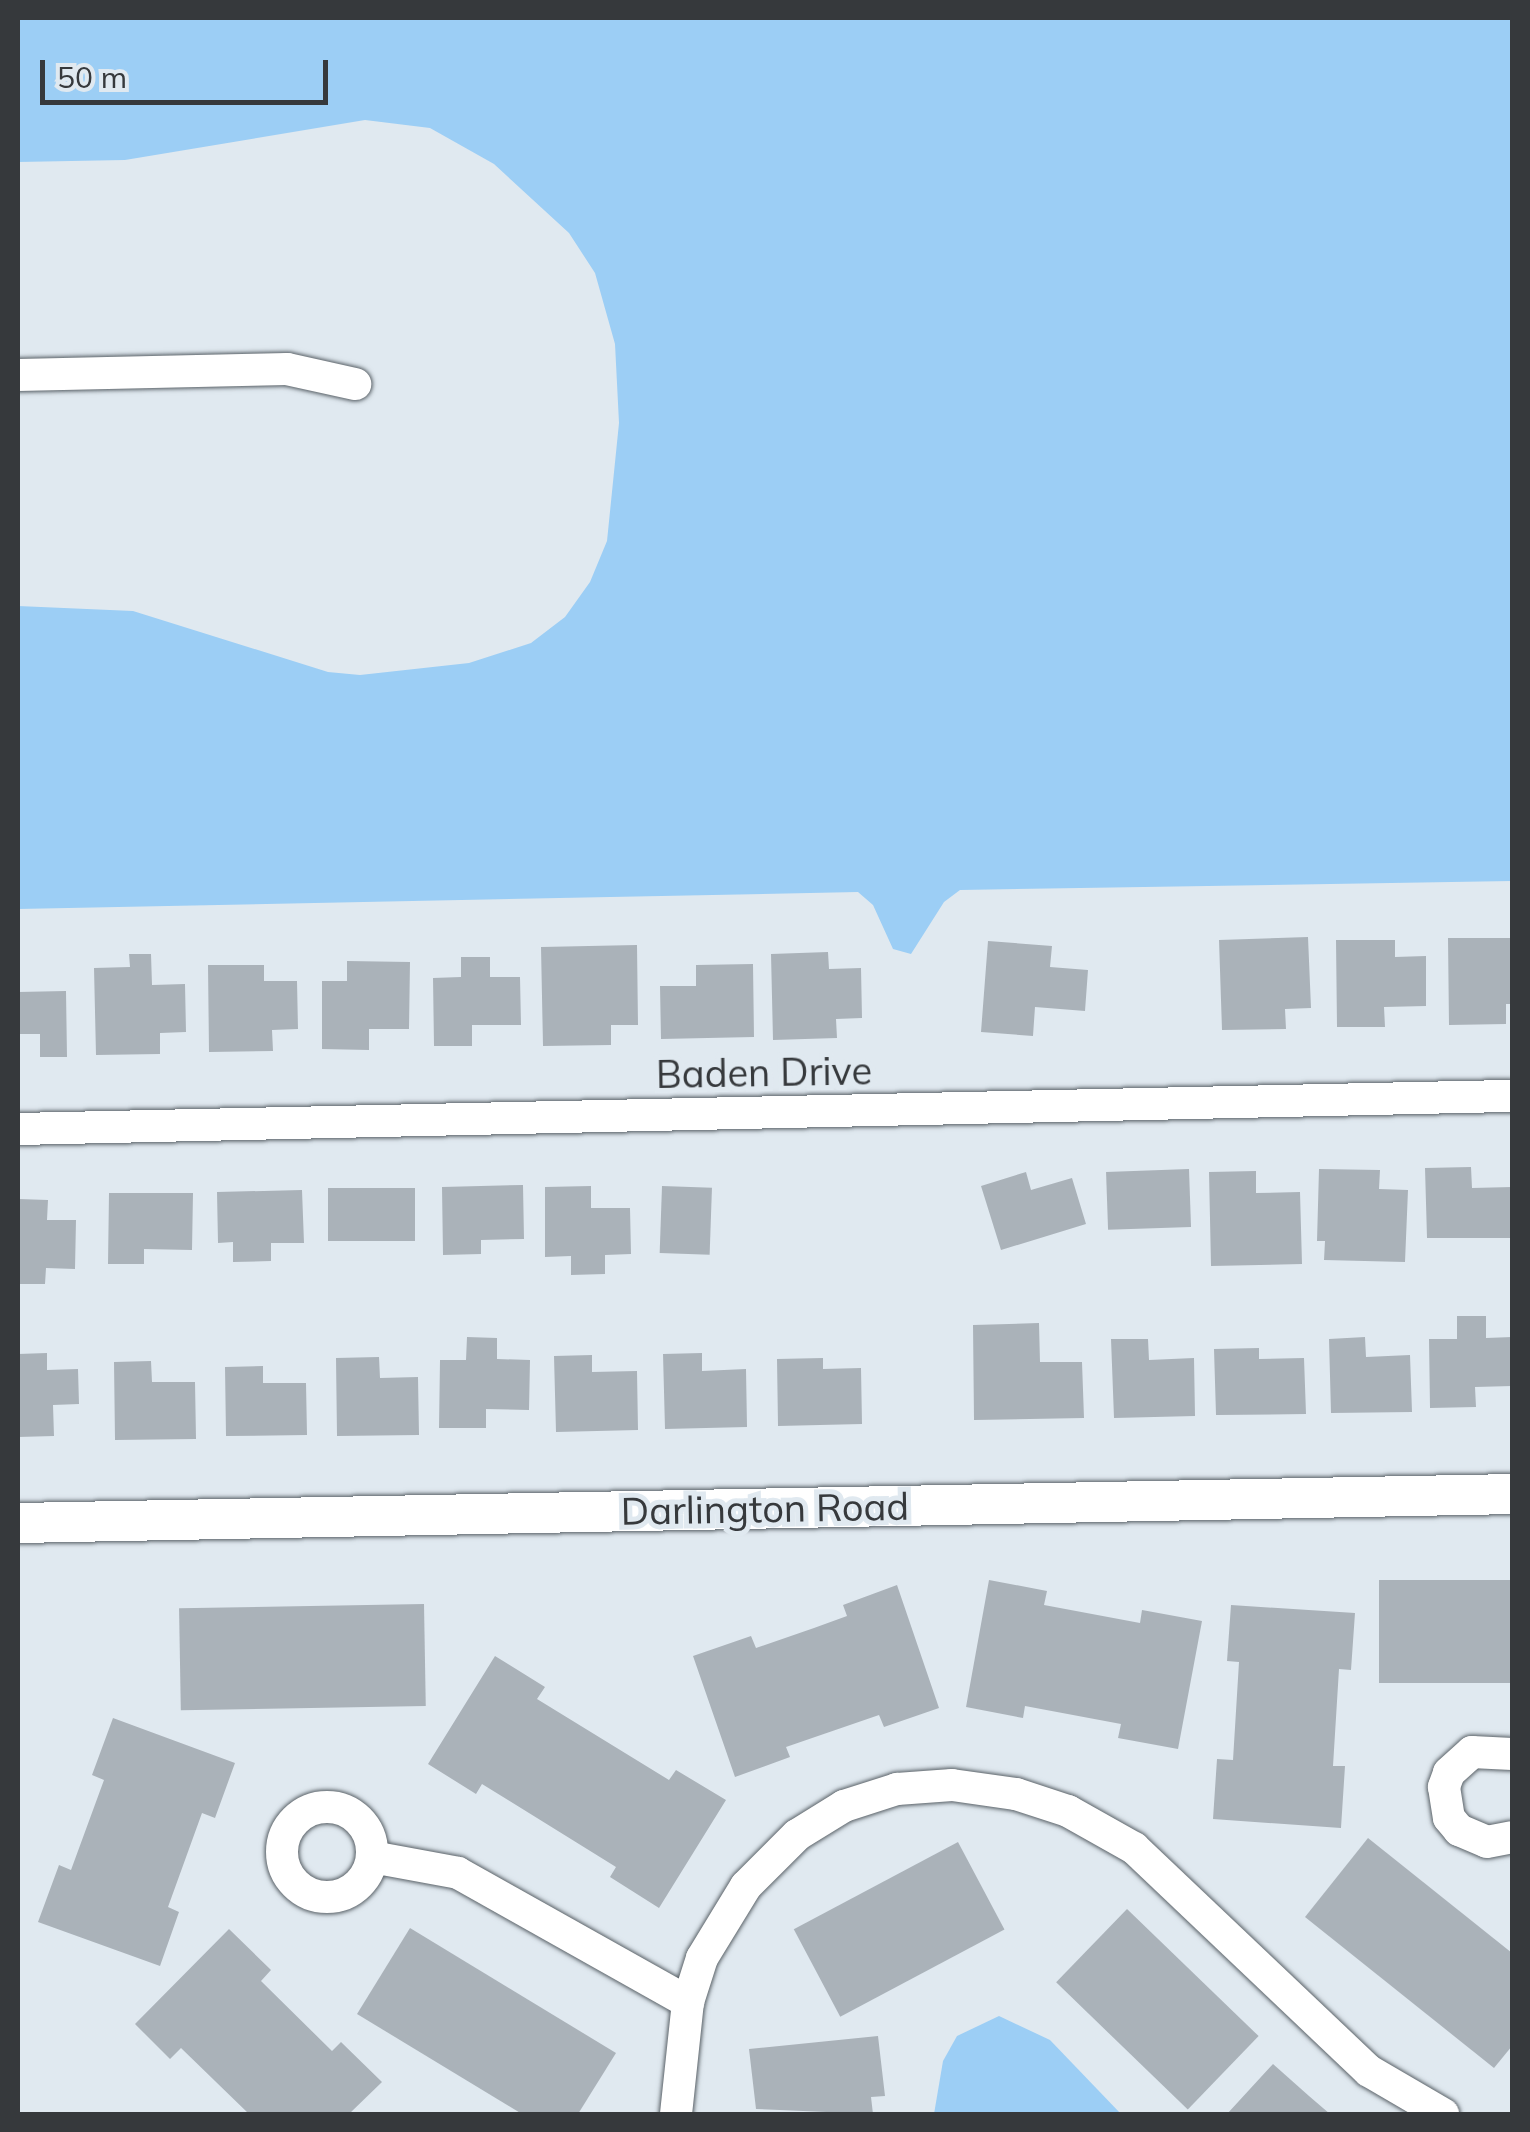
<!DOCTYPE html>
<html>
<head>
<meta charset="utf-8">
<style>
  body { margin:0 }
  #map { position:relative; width:1530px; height:2132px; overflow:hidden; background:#e0e9f0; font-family:Mulish,sans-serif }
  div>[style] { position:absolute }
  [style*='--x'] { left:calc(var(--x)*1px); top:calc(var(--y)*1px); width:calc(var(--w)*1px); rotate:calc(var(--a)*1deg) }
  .water>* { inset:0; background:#9ccef5 }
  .building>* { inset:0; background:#aab2b9; transform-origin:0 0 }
  .roads { filter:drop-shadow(0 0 2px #5a6268) drop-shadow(0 0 2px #5a6268) }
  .minor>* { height:32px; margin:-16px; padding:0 16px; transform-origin:16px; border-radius:16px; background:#fff }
  .minor>.ring { margin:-16px; padding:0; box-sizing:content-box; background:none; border:32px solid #fff; border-radius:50% }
  .tertiary>* { height:40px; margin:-20px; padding:0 20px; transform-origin:20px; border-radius:20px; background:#fff }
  span { translate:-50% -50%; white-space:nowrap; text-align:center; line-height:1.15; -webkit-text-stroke:10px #e0e9f0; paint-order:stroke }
  .street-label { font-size:38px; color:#36393c }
  .frame { position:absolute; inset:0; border:20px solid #36393c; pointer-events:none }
  .scale { position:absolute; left:40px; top:60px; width:288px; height:45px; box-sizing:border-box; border:5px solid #36393c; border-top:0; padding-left:12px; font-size:30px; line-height:35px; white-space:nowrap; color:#36393c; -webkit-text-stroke:8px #e0e9f0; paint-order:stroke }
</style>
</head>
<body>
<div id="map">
  <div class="water">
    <i style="clip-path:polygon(18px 18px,1512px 18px,1512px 881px,960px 890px,944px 902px,911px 954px,893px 949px,873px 905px,858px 892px,18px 909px,18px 606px,133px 611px,328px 672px,360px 675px,469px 663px,531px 643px,565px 617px,590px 582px,607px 541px,619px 423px,615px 344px,595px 273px,569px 233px,494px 164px,430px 128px,365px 120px,125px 160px,18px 162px)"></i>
    <i style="clip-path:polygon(999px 2016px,1050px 2040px,1121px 2114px,934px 2114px,943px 2061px,957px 2036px)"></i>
  </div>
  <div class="building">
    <i style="clip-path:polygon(1308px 937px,1311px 1008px,1285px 1009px,1286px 1029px,1222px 1030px,1219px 940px)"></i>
    <i style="clip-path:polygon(1448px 938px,1512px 938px,1512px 1004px,1506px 1004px,1506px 1024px,1449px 1025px)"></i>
    <i style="clip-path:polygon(1336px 940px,1395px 940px,1395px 957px,1426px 956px,1426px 1006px,1384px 1007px,1385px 1027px,1337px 1027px)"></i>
    <i style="clip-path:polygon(988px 941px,1052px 946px,1050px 967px,1088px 970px,1085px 1011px,1035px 1007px,1033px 1036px,981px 1032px)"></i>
    <i style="clip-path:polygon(637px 945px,638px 1025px,611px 1025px,611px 1045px,543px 1046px,541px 947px)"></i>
    <i style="clip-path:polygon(828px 952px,829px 969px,861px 968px,862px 1018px,836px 1019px,837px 1038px,773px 1040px,771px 954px)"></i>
    <i style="clip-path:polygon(129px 954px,151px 954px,152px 985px,185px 984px,186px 1032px,160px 1033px,160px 1054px,96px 1055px,94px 968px,130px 967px)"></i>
    <i style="clip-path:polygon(461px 957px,490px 957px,490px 977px,520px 977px,521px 1025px,472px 1025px,472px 1046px,434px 1046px,433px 978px,461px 977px)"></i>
    <i style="clip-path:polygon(347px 961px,410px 962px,409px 1029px,369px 1029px,369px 1050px,322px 1049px,322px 981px,347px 981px)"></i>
    <i style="clip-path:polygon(753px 964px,754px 1037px,661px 1039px,660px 986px,696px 986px,696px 965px)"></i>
    <i style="clip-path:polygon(208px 965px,264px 965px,264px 981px,297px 981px,298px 1029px,272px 1030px,273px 1051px,209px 1052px)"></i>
    <i style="clip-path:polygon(66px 991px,67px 1057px,40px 1057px,40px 1034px,18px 1034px,18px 992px)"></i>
    <i style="clip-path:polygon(1471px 1167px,1472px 1188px,1512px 1187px,1512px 1238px,1427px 1238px,1425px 1168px)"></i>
    <i style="left:1189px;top:1169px;width:58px;height:83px;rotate:88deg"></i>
    <i style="clip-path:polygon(1319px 1169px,1380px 1170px,1379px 1189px,1408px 1190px,1405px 1262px,1324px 1260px,1325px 1241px,1317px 1241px)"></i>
    <i style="clip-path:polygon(1256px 1171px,1256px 1193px,1300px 1192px,1302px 1264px,1211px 1266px,1209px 1172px)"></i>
    <i style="clip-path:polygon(1026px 1172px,1031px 1190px,1072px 1178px,1086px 1224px,1001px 1250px,981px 1186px)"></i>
    <i style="clip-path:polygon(523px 1185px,524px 1239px,481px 1240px,481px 1254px,443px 1255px,442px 1187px)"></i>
    <i style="clip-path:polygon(591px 1186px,591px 1208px,630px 1208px,631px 1254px,605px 1255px,605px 1274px,571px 1275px,571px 1256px,545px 1257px,545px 1187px)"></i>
    <i style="left:662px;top:1186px;width:50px;height:67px;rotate:2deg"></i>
    <i style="left:328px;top:1188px;width:87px;height:53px"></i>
    <i style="clip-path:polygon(302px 1190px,304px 1243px,271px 1243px,271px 1261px,233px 1262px,233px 1242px,218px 1243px,217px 1192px)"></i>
    <i style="clip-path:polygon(109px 1193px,193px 1193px,192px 1250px,144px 1249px,144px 1264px,108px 1264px)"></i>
    <i style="clip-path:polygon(18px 1199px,48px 1200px,47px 1220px,76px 1220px,75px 1269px,46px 1268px,45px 1284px,18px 1284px)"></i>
    <i style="clip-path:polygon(1457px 1316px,1486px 1316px,1486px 1338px,1512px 1337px,1512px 1386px,1475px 1387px,1476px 1407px,1430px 1408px,1429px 1339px,1457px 1339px)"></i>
    <i style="clip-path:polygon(1039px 1323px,1040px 1362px,1082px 1362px,1084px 1418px,974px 1420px,973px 1325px)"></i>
    <i style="clip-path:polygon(467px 1337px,497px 1338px,497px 1359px,530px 1360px,529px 1410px,486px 1409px,486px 1428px,439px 1428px,440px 1360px,466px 1360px)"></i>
    <i style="clip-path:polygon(1365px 1337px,1366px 1357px,1410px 1355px,1412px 1412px,1331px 1413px,1329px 1339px)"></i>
    <i style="clip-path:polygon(1111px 1339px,1148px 1339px,1149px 1360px,1194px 1358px,1195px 1416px,1114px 1418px)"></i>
    <i style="clip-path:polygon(1259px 1348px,1259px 1359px,1304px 1358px,1306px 1414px,1216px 1415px,1214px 1349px)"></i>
    <i style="clip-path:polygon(47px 1353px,47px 1370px,78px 1369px,79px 1404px,53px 1405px,54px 1436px,18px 1437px,18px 1354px)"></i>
    <i style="clip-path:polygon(702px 1353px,702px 1371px,746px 1369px,747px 1427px,665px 1429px,663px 1354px)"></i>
    <i style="clip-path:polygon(592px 1355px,592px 1372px,637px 1371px,638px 1430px,556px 1432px,554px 1356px)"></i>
    <i style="clip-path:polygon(379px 1357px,380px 1378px,418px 1377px,419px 1435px,337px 1436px,336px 1358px)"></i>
    <i style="clip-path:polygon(823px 1358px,823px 1369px,861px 1368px,862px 1424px,778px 1426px,777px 1359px)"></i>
    <i style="clip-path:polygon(151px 1361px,152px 1382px,195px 1382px,196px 1439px,115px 1440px,114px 1362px)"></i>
    <i style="clip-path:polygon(263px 1366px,263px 1383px,306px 1383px,307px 1435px,226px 1436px,225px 1367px)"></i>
    <i style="clip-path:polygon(989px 1580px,1047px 1591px,1044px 1605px,1140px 1623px,1142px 1610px,1202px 1621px,1178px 1749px,1118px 1738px,1121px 1724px,1025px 1706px,1023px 1718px,966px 1707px)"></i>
    <i style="left:1512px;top:1580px;width:103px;height:133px;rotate:90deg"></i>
    <i style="clip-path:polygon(897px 1585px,939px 1708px,884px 1727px,879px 1715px,786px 1747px,790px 1757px,735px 1777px,693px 1656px,751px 1636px,756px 1648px,814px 1628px,847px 1616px,843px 1605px)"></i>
    <i style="left:424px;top:1604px;width:102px;height:245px;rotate:89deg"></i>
    <i style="clip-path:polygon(1231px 1605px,1355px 1613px,1351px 1670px,1339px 1669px,1333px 1766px,1345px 1766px,1341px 1828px,1213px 1819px,1217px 1759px,1233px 1760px,1239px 1662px,1227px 1661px)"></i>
    <i style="clip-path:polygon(495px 1656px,545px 1687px,537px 1699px,669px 1780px,676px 1770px,726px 1800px,659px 1908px,610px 1877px,616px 1867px,482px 1784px,476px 1794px,428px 1764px)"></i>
    <i style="clip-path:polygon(113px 1718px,235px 1763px,215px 1818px,202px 1813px,168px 1907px,179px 1912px,160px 1966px,38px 1922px,59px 1865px,71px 1870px,104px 1780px,92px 1775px)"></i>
    <i style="clip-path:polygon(1368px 1838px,1512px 1953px,1512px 2046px,1494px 2068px,1305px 1917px)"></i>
    <i style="left:958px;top:1842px;width:99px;height:186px;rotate:62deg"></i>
    <i style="left:1127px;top:1909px;width:183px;height:102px;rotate:44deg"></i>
    <i style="clip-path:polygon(410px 1928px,616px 2053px,578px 2114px,522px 2114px,357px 2014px)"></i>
    <i style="clip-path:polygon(229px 1929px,271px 1970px,261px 1981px,332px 2051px,341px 2042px,382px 2082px,349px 2114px,249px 2114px,181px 2048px,170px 2059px,135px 2024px)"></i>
    <i style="clip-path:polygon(878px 2036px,885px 2096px,871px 2097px,873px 2114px,756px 2109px,749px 2049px)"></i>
    <i style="clip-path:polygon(1273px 2064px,1309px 2096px,1330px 2114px,1227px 2114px)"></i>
  </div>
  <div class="roads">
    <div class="minor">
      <i style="--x:18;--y:375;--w:269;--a:-1.3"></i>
      <i style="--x:287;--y:369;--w:70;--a:12.4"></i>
      <i style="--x:18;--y:1129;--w:1494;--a:-1.27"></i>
      <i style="--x:1512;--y:1754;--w:40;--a:-177.1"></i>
      <i style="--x:1472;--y:1752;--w:31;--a:138"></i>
      <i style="--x:1449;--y:1773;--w:15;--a:110"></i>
      <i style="--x:1444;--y:1787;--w:31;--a:81"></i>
      <i style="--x:1449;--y:1818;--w:16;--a:50"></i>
      <i style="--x:1459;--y:1830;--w:30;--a:23"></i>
      <i style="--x:1487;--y:1842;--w:25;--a:-11"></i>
      <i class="ring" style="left:282px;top:1807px;width:58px;height:58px"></i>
      <i style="--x:372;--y:1857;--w:87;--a:10.5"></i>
      <i style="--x:458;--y:1873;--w:264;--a:29.3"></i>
      <i style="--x:676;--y:2114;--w:113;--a:-83.9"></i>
      <i style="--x:688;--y:2002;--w:46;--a:-72.3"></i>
      <i style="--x:702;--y:1958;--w:84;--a:-58.6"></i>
      <i style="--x:746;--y:1886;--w:72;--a:-45"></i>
      <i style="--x:797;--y:1835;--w:55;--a:-31.7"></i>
      <i style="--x:844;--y:1806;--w:56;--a:-17.8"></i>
      <i style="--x:897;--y:1789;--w:55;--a:-4.2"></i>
      <i style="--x:952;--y:1785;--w:65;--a:8"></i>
      <i style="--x:1016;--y:1794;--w:55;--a:18.1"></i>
      <i style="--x:1068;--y:1811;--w:76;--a:29.3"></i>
      <i style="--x:1134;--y:1848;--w:324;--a:43.5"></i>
      <i style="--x:1369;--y:2071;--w:86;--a:30.2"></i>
    </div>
    <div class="tertiary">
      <i style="--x:18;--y:1523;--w:1494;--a:-1.11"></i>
    </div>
  </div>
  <div class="street-label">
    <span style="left:764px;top:1073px;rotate:-1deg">Baden Drive</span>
    <span style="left:765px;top:1509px;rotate:-1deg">Darlington Road</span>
  </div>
  <div class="frame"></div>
  <div class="scale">50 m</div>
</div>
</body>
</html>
